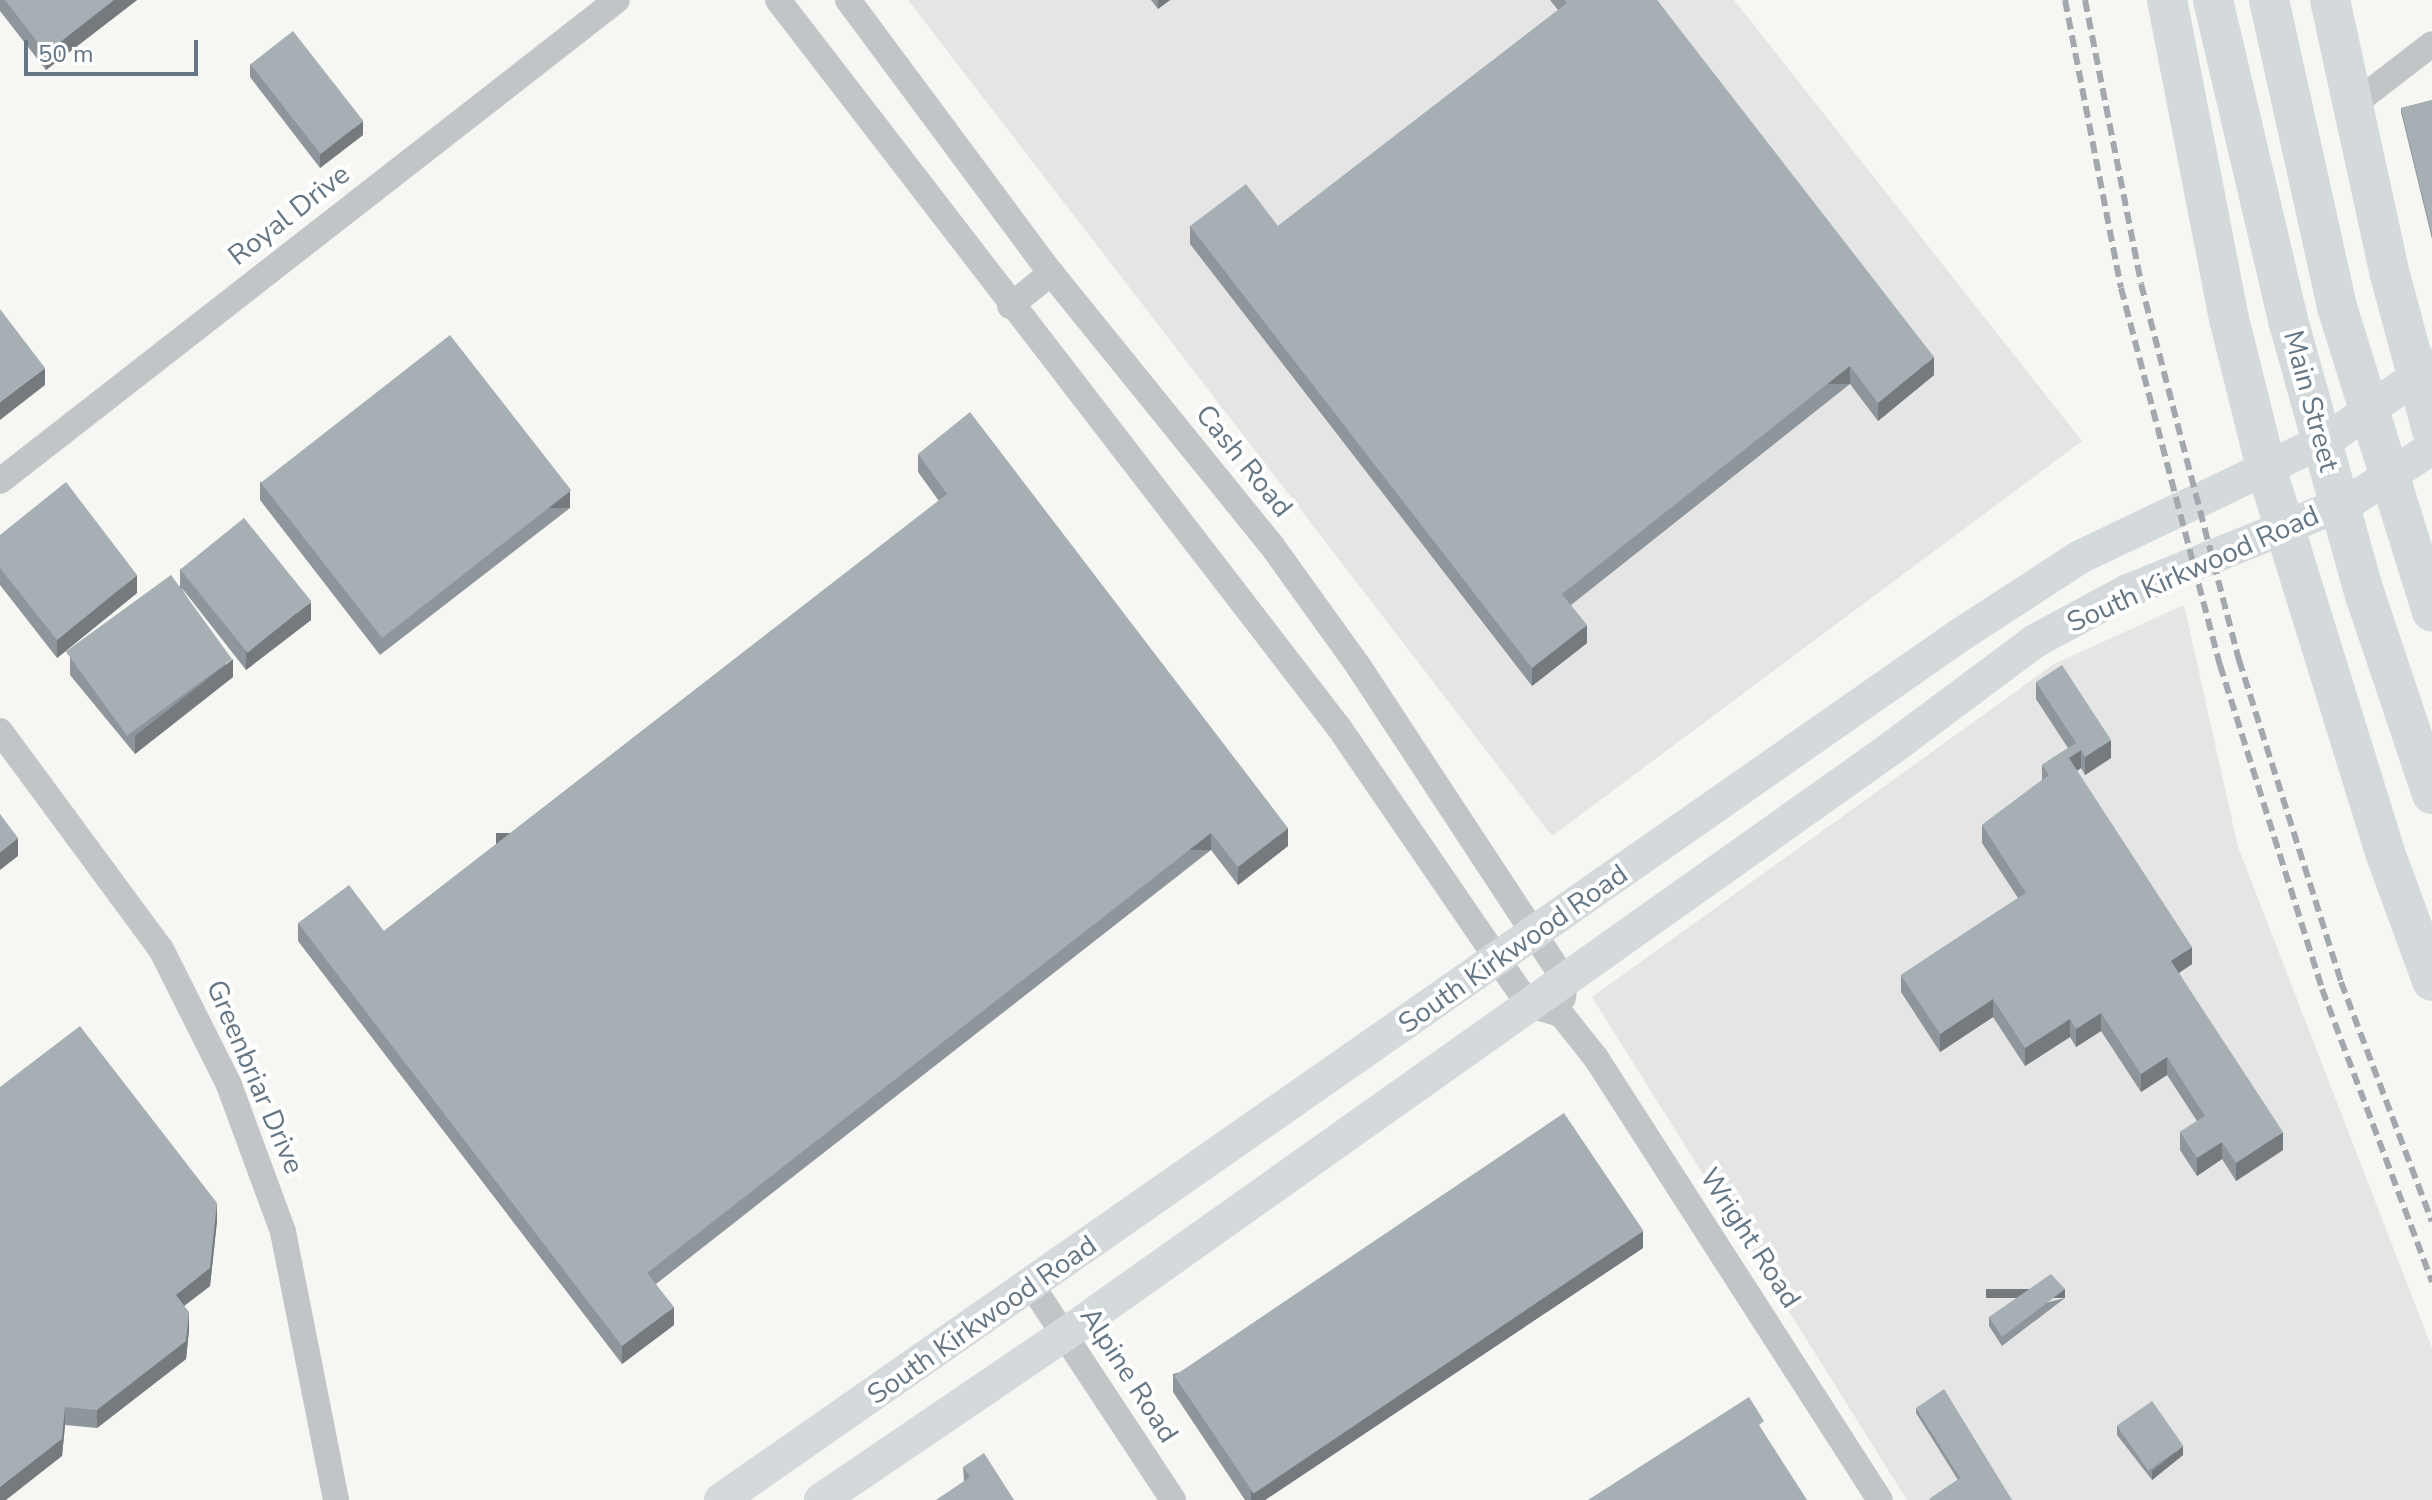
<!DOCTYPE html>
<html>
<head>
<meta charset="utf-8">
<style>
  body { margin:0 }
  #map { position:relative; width:2432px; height:1500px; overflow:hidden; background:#f6f6f3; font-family:"Nunito Sans",sans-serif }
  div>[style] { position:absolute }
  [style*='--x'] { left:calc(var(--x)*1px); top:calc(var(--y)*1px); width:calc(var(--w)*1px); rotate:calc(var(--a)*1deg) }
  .built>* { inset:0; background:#e4e5e4 }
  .minor>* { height:26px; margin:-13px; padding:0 13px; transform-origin:13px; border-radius:13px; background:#c1c5c8 }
  .major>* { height:34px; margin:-17px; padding:0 17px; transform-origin:17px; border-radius:17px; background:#d4d9dc }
  .highway>* { height:40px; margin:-20px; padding:0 20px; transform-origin:20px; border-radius:20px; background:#d4d9dc }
  .rail>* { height:6px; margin-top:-3px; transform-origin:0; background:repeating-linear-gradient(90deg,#a2a8ae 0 12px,transparent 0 18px) }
  .wall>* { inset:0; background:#8f969b }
  .shaded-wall>* { inset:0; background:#747a7e; transform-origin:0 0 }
  .building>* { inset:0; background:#a6afb4; transform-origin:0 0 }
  span { translate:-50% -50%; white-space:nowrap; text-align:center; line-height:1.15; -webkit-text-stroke:8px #fff; paint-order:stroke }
  .street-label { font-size:28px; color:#657684 }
  .scale { position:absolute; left:24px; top:40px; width:174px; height:36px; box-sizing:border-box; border:4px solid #657684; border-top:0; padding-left:10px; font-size:24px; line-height:28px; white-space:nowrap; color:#657684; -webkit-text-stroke:6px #fff; paint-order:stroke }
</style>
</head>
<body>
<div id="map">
  <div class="built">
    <i style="clip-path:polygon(908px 0,1734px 0,2082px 441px,1552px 836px)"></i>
    <i style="clip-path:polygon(2184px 605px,2238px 847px,2432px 1348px,2432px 1500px,1907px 1500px,1592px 997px,2054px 664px)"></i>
  </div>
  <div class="minor">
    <i style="--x:778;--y:0;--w:920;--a:52.37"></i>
    <i style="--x:1340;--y:729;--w:335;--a:55.6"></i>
    <i style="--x:1529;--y:1005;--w:33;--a:16"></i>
    <i style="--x:1561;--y:1014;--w:56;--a:51.5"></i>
    <i style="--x:1596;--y:1058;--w:525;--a:57.28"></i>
    <i style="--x:848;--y:0;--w:340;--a:53.4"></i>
    <i style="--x:1051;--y:273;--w:348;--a:51"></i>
    <i style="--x:1270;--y:543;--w:153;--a:54.3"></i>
    <i style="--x:1359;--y:667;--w:376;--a:56.7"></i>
    <i style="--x:1565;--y:981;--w:17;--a:97"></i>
    <i style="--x:2354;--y:104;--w:98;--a:-37.6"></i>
    <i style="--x:1010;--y:306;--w:53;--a:-38.8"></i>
    <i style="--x:0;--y:481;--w:782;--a:-37.94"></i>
    <i style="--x:0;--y:731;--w:271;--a:53.6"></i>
    <i style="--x:161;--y:949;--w:152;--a:63.4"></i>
    <i style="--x:229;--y:1085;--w:157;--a:69.8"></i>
    <i style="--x:283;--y:1232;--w:273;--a:78.8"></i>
    <i style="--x:1032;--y:1286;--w:256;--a:56.6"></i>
  </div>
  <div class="major">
    <i style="--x:721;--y:1500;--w:1511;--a:-34.92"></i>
    <i style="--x:1960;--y:635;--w:143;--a:-33"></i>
    <i style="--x:2080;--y:557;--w:277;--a:-25.5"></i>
    <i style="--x:2330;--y:438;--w:125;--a:-35.6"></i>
    <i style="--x:821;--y:1500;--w:294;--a:-34.2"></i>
    <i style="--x:1064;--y:1335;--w:1011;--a:-35.34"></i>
    <i style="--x:1889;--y:750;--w:182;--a:-36.7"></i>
    <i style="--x:2035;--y:641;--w:106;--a:-28.3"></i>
    <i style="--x:2128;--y:591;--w:242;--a:-22.1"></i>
    <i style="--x:2352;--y:500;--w:95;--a:-33"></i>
  </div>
  <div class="highway">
    <i style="--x:2167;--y:0;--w:325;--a:79"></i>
    <i style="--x:2229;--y:319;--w:157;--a:76"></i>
    <i style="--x:2267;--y:471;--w:402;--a:72.8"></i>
    <i style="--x:2386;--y:855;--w:134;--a:69.9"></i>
    <i style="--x:2213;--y:0;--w:329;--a:76.8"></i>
    <i style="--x:2288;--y:320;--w:286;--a:74.4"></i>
    <i style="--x:2365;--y:595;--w:210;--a:71.4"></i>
    <i style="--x:2269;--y:0;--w:314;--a:77.5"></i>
    <i style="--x:2337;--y:307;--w:319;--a:72.7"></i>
    <i style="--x:2330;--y:0;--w:281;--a:77.7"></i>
    <i style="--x:2390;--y:275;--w:162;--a:74.9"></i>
  </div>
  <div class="rail">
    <i style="--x:2065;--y:0;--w:293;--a:79"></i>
    <i style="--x:2121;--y:288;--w:390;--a:75.3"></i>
    <i style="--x:2220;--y:665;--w:340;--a:72.5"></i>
    <i style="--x:2322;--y:989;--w:313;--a:69.4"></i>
    <i style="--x:2085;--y:0;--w:289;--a:78.8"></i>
    <i style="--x:2141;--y:284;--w:389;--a:75.4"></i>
    <i style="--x:2239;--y:660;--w:338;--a:72.4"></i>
    <i style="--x:2341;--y:982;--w:256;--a:69.2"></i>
  </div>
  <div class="wall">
    <i style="clip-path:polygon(0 0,137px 0,46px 70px,0 11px)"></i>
    <i style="clip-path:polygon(1151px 0,1170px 0,1158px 9px)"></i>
    <i style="clip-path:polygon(1550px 0,1657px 0,1934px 375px,1878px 421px,1850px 384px,1571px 605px,1587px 643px,1532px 686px,1190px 244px,1190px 226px,1278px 226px,1558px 10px)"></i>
    <i style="clip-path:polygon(250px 64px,363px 135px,320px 168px,250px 77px)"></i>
    <i style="clip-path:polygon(2432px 100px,2432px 239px,2401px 112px,2401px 108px)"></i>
    <i style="clip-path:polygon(918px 454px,1288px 846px,1238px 885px,1211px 850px,656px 1284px,674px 1325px,622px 1364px,298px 941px,298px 923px,384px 931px,939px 501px,918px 472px)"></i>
    <i style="clip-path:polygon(260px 482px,570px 508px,380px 655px,260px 500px)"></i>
    <i style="clip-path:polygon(0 535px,137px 593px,57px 658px,0 585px)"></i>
    <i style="clip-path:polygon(180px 569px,311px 620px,246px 670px,181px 587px,233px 677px,135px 754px,70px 675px,70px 657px,180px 586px)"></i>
    <i style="clip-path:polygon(2036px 682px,2111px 758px,2085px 775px,2081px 768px,2077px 771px,2192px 964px,2179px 973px,2283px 1150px,2236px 1181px,2222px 1159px,2197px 1176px,2180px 1150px,2180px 1132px,2197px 1121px,2167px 1075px,2141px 1092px,2101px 1031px,2076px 1047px,2070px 1037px,2025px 1066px,1993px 1017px,1940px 1052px,1901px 992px,1901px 975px,2018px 898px,1982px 843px,1982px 825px,2042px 780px,2042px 765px,2068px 748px,2036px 699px)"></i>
    <i style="clip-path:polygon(0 1087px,217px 1221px,210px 1286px,184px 1306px,189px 1330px,186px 1359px,97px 1428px,65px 1425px,62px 1456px)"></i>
    <i style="clip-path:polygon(1643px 1248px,1265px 1500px,1245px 1500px,1173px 1392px,1173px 1374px)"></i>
    <i style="clip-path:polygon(2065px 1298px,2002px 1346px,1989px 1326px,1989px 1317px)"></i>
    <i style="clip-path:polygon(1916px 1408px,2012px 1500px,1929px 1500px,1958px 1480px,1916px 1413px)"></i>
    <i style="clip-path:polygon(2117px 1426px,2183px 1455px,2152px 1480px,2117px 1435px)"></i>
    <i style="clip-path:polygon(963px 1467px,1014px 1500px,964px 1481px)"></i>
  </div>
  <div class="shaded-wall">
    <i style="clip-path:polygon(114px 0,137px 0,46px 70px,46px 53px)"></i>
    <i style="clip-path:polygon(1158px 0,1170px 0,1158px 9px)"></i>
    <i style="clip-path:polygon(363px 121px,363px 135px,320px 168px,320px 154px)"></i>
    <i style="clip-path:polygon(1934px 357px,1934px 375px,1878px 421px,1878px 403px)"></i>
    <i style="left:1850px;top:366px;width:18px;height:367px;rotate:90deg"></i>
    <i style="clip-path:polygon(45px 368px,45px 385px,0 420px,0 402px)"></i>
    <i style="left:570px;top:491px;width:17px;height:240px;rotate:90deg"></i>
    <i style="clip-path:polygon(137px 575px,137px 593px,57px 658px,57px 640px)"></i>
    <i style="clip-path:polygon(311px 602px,311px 620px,246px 670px,246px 652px)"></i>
    <i style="clip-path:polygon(1587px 625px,1587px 643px,1532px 686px,1532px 668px)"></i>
    <i style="clip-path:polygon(233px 659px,233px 677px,135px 754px,135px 736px)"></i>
    <i style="clip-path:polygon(2111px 740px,2111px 758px,2085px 775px,2085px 757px)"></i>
    <i style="clip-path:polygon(2081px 750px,2081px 768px,2069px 776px,2069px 758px)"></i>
    <i style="clip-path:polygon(1288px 828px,1288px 846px,1238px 885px,1238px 867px)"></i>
    <i style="left:1211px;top:833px;width:17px;height:715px;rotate:90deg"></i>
    <i style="clip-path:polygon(18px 838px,18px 856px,0 870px,0 852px)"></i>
    <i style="clip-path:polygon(2192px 947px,2192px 964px,2171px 978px,2171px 961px)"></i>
    <i style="clip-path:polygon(1993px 999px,1993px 1017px,1940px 1052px,1940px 1034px)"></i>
    <i style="clip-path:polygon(2101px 1013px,2101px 1031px,2076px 1047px,2076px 1029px)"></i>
    <i style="clip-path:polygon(2070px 1019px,2070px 1037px,2025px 1066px,2025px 1048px)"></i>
    <i style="clip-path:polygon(2167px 1057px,2167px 1075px,2141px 1092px,2141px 1074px)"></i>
    <i style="clip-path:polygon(2283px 1132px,2283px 1150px,2236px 1181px,2236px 1163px)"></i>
    <i style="clip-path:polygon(2222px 1142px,2222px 1159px,2197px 1176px,2197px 1158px)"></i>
    <i style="clip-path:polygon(217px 1203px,217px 1221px,210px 1286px,176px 1312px,176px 1295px)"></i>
    <i style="clip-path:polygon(1643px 1231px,1643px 1248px,1265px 1500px,1251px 1500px,1251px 1492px)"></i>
    <i style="left:2065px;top:1289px;width:9px;height:79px;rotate:90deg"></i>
    <i style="clip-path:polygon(674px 1307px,674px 1325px,622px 1364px,622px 1346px)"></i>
    <i style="clip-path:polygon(189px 1312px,189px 1330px,186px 1359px,97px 1428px,97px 1410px)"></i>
    <i style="clip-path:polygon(65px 1407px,65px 1425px,62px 1456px,6px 1500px,0 1500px,0 1487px)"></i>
    <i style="clip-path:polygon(2183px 1446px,2183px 1455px,2152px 1480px,2152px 1471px)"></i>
  </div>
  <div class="building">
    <i style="clip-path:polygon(5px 0,114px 0,46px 53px)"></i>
    <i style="clip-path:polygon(1564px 0,1657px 0,1934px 357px,1878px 403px,1850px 366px,1562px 594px,1587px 625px,1532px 668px,1190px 226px,1246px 184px,1278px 226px,1567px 3px)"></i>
    <i style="left:293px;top:31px;width:114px;height:54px;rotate:52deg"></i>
    <i style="clip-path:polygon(2432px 100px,2432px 235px,2401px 108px)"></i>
    <i style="clip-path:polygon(0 309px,45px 368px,0 402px)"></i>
    <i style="left:450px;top:335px;width:197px;height:240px;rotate:52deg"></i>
    <i style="clip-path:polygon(970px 412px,1288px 828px,1238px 867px,1211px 833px,647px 1273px,674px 1307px,622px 1346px,298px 923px,349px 885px,384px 931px,947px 494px,918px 454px)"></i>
    <i style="clip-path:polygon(66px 482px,137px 575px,57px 640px,0 568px,0 535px)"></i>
    <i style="left:244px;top:518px;width:107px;height:82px;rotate:51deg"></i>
    <i style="left:171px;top:575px;width:104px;height:130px;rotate:54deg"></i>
    <i style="clip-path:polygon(2062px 665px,2111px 740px,2085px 757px,2081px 750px,2069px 758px,2192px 947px,2171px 961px,2283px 1132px,2236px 1163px,2222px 1142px,2197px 1158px,2180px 1132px,2205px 1116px,2167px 1057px,2141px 1074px,2101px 1013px,2076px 1029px,2070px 1019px,2025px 1048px,1993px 999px,1940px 1034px,1901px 975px,2026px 893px,1982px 825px,2049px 775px,2042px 765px,2076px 743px,2036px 682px)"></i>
    <i style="clip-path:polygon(0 814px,18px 838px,0 852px)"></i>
    <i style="clip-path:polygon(80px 1026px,217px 1203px,210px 1268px,176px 1295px,189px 1312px,186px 1341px,97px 1410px,65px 1407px,62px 1439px,0 1487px,0 1087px)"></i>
    <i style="left:1564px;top:1113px;width:142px;height:470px;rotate:56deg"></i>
    <i style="clip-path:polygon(2051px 1274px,2065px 1289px,2002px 1337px,1989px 1317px)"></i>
    <i style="clip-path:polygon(1944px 1389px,2012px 1500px,1930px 1500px,1929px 1499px,1960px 1478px,1916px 1408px)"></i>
    <i style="clip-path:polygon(1749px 1397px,1764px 1421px,1759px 1425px,1807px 1500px,1588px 1500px)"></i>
    <i style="left:2152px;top:1401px;width:55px;height:43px;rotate:55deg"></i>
    <i style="clip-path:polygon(984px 1453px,1014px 1500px,936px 1500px,970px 1477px,963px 1467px)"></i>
  </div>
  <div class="street-label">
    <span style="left:289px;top:215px;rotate:-38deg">Royal Drive</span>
    <span style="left:2311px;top:401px;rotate:75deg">Main Street</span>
    <span style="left:1244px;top:461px;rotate:51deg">Cash Road</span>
    <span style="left:2193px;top:569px;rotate:-24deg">South Kirkwood Road</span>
    <span style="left:1513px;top:949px;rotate:-35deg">South Kirkwood Road</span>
    <span style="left:255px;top:1077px;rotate:67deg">Greenbriar Drive</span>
    <span style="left:1750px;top:1238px;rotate:57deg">Wright Road</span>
    <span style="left:982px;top:1320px;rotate:-35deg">South Kirkwood Road</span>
    <span style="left:1129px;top:1375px;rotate:57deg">Alpine Road</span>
  </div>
  <div class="scale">50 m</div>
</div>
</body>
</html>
